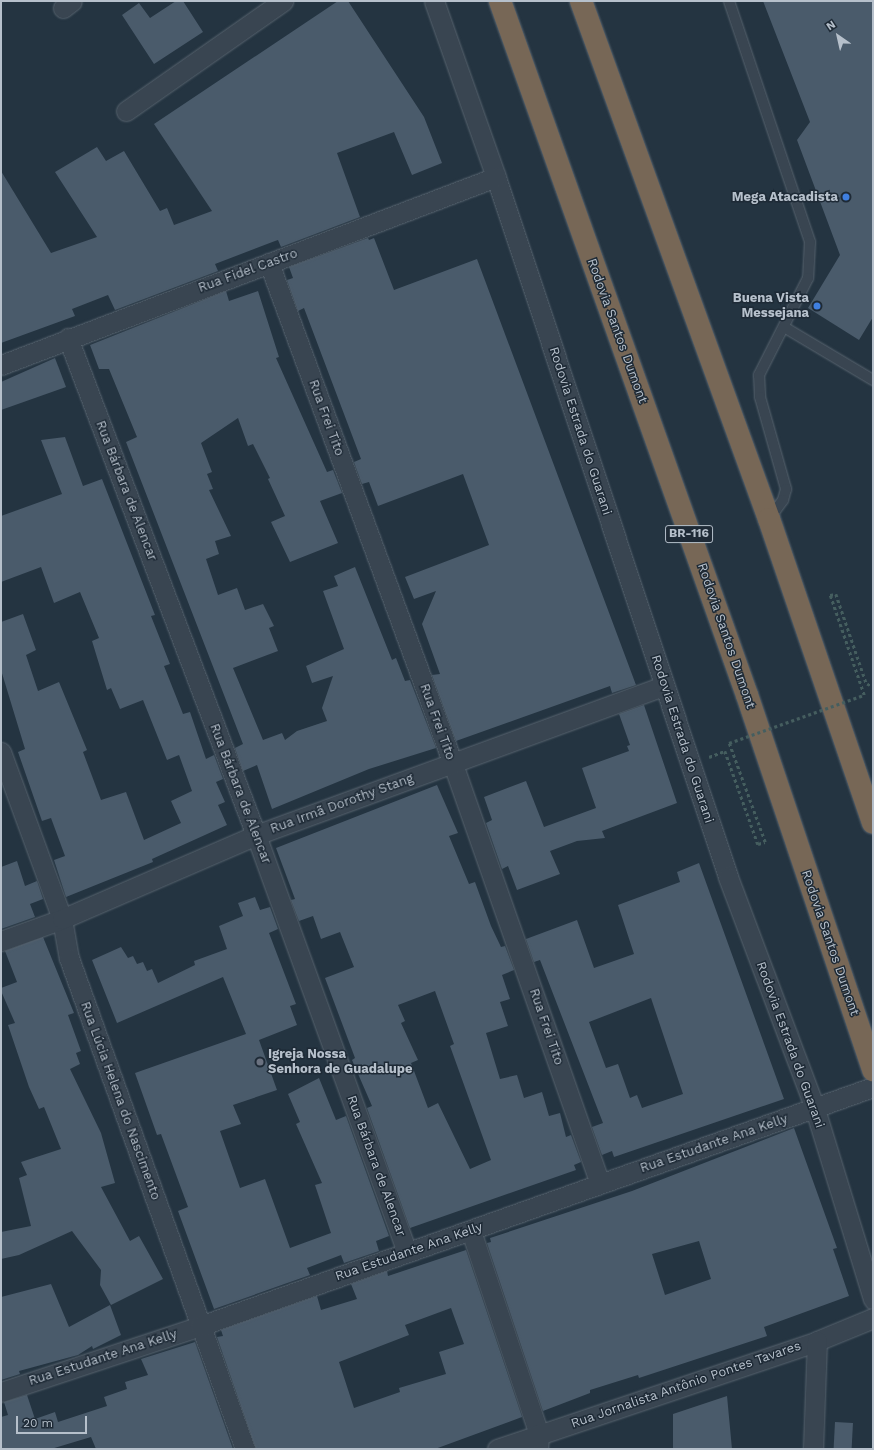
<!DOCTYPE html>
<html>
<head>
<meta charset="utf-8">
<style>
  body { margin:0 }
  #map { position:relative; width:874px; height:1450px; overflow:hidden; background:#243441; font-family:"Work Sans",sans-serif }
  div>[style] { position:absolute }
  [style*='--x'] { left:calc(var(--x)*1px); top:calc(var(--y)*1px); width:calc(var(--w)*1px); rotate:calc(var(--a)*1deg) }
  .building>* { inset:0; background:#4a5b6b; transform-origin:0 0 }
  .path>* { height:2.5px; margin-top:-1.25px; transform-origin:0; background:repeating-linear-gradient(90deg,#455e5f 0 3px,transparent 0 6px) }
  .roads { filter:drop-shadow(0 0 1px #57636e) drop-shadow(0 0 1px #57636e) }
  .lane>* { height:10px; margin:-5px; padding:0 5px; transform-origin:5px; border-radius:5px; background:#394551 }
  .street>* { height:19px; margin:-9.5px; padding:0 9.5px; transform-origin:9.5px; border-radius:9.5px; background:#394551 }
  .highway>* { height:22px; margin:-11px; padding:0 11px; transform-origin:11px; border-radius:11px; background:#776756 }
  .path-bridge>* { height:2.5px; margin-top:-1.25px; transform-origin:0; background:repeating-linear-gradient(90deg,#455e5f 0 3px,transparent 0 6px) }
  .dots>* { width:11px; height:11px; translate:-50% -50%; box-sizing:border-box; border:2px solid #1e2a36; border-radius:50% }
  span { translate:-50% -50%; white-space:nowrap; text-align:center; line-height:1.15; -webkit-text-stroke:3px #1e2a36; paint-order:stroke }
  .shield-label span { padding:1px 3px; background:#1e2a36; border:1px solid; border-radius:3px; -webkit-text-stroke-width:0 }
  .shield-label { font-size:12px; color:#b6c0cb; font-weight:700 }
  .poi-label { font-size:13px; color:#b6c0cb; font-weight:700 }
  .right { translate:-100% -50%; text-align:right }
  .left { translate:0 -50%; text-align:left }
  .street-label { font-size:13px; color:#b6c0cb }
  .frame { position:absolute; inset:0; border:2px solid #b6c0cb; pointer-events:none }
  .north { position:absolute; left:818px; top:16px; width:40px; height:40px; -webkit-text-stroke:3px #1e2a36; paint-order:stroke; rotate:326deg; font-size:11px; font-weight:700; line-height:16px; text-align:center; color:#b6c0cb }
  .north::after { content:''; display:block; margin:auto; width:14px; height:18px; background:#b6c0cb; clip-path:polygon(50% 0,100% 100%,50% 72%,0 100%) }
  .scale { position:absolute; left:16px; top:1416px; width:71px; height:18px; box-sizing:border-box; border:2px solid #b6c0cb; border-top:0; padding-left:5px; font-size:12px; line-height:14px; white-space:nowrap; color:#b6c0cb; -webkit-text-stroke:3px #1e2a36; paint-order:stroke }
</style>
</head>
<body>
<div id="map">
  <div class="building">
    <i style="clip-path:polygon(176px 1px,183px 1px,203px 32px,154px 64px,122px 15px,139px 3px,150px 18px)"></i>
    <i style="clip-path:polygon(338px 1px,348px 1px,424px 117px,442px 163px,412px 175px,394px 132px,337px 153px,360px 217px,281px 247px,278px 240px,275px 241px,215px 264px,218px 271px,115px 310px,108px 295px,72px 309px,75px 316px,1px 343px,1px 171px,51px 253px,97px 237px,55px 172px,97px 147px,106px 161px,124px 151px,160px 211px,167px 208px,174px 225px,212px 211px,154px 124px)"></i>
    <i style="clip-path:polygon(763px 1px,873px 1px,873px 317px,859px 340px,808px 308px,840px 255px,797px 140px,810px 122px)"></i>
    <i style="clip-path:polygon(368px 238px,369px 240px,374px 238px,394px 290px,477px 259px,636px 685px,612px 693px,610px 686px,456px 741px,432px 675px,440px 674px,422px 624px,436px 591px,414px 599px,405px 577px,489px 545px,463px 474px,378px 506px,369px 482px,362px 484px,354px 462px,361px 459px,304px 308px,298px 311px,287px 280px,293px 278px,289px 267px)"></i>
    <i style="clip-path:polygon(226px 291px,229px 301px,258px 291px,279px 357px,276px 358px,327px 472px,333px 470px,342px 493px,320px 501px,338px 543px,290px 562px,271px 522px,285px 516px,268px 479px,270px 478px,253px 444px,248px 446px,238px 418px,201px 443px,212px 472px,207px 474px,213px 489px,209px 490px,231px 536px,215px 541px,219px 554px,206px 559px,218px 595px,237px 588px,245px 610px,263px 604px,274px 626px,269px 628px,278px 651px,233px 668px,263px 740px,282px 733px,285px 740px,297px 731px,327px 721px,322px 708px,333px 676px,312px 683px,306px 666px,344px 649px,323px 591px,338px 586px,334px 576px,355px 567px,392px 660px,396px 658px,405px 681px,410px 680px,436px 748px,369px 769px,272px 809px,257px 765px,243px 771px,235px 748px,243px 744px,126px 442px,137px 437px,109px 369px,99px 369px,90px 345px)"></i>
    <i style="clip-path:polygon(55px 358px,66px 387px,1px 410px,1px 382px)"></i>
    <i style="clip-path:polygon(65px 437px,83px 486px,102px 479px,155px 615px,151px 616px,170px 664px,164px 666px,183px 714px,190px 712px,206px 759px,214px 755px,223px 779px,216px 782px,225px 802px,218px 805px,227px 825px,152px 859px,153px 862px,66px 897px,54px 860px,65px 856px,51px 818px,42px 821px,18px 752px,25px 749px,1px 670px,1px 622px,23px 614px,36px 650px,26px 655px,38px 691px,59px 682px,87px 750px,83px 752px,101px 800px,126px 792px,144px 840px,181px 823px,171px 801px,192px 791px,179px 755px,167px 760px,143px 700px,120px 709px,111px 688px,107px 690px,92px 641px,99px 638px,80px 592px,54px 603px,41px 567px,1px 582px,1px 516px,62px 494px,41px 440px)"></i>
    <i style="clip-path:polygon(644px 705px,677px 803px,602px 831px,605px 838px,577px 841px,550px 851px,560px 874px,517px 890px,508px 866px,502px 869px,486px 823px,492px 820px,484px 797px,526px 781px,544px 827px,596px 808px,582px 768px,629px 751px,627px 746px,630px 745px,619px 714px)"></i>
    <i style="clip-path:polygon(evenodd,437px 785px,458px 833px,449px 836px,469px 884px,475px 882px,491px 926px,501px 947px,505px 946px,514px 970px,502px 975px,510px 999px,500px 1002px,508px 1026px,486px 1033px,500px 1079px,517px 1075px,524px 1098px,542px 1092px,549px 1116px,560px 1113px,566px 1137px,571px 1135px,581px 1162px,574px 1165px,576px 1170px,410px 1228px,367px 1108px,372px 1106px,352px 1060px,355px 1058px,325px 978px,354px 967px,340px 932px,321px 939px,313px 916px,299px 921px,291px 900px,295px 899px,276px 848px,437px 785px,435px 991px,454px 1044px,450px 1046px,491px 1160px,470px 1169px,438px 1103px,428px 1108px,411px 1063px,418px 1060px,401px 1023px,405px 1021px,398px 1005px,435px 991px)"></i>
    <i style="clip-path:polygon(17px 861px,25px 886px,37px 881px,43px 899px,30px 904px,35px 917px,1px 929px,1px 867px)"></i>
    <i style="clip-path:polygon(evenodd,699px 863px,784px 1099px,614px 1157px,612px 1151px,602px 1155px,592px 1127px,603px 1123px,540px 960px,534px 962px,526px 939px,577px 920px,594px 968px,634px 954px,618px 905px,680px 882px,677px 872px,699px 863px,651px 998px,683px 1094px,642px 1108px,637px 1095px,630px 1098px,618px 1064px,606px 1068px,589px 1022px,651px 998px)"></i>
    <i style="clip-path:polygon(255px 897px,260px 910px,270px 907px,278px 929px,269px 933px,296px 1004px,290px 1006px,297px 1025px,259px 1040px,277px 1090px,233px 1105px,241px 1124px,220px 1131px,240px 1188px,265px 1179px,290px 1248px,331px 1233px,315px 1185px,322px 1183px,296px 1124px,300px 1122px,288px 1094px,319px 1078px,336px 1120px,346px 1116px,389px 1236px,376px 1241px,379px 1251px,344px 1263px,341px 1255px,307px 1268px,310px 1275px,214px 1309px,178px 1211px,188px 1207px,161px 1134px,157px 1135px,135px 1073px,246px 1034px,223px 977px,117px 1023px,92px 960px,121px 947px,128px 958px,133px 956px,137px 964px,143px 962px,147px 971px,152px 969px,158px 983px,195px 965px,194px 961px,227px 949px,219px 926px,243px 916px,238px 903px)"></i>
    <i style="clip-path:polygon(43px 937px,74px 1013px,68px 1015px,81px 1051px,76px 1053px,80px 1064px,70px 1069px,101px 1133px,115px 1183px,101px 1187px,130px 1241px,139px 1236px,163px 1279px,111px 1305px,100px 1285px,101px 1270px,72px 1231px,19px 1255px,1px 1259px,1px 1232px,31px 1226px,19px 1178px,27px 1175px,21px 1162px,61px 1149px,44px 1107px,39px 1109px,29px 1087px,8px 1025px,15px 1023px,1px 991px,1px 988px,17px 982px,5px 951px)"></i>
    <i style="clip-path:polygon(evenodd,794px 1128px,837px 1248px,833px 1249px,849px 1296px,764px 1327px,767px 1336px,639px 1378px,638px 1375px,590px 1390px,590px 1393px,543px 1411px,487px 1243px,491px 1242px,490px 1238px,632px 1191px,794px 1128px,699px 1241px,711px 1279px,665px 1295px,652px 1254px,699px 1241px)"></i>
    <i style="clip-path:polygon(evenodd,466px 1250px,522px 1417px,435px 1449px,256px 1449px,217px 1337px,223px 1336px,221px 1330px,317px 1296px,321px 1310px,357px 1299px,351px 1284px,387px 1271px,388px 1276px,466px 1250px,451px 1308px,464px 1344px,439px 1352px,446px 1374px,399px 1388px,400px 1392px,354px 1408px,339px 1362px,409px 1335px,405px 1325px,451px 1308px)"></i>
    <i style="clip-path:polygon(51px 1284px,69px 1327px,110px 1305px,121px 1335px,93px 1349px,92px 1346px,78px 1355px,19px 1371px,20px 1374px,1px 1380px,1px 1297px)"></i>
    <i style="clip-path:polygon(195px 1342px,233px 1449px,96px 1449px,91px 1437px,51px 1449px,1px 1449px,1px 1417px,8px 1415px,4px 1402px,27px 1395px,35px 1419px,55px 1412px,58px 1422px,107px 1406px,104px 1397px,127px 1389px,125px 1382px,148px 1375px,141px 1359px)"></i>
    <i style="clip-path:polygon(727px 1396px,732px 1449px,673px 1449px,673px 1414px)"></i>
    <i style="left:835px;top:1422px;width:18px;height:27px;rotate:3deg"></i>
  </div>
  <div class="path">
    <i style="--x:864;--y:695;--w:106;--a:-108.8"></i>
    <i style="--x:830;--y:595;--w:6;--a:-9"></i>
    <i style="--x:836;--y:594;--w:96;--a:71.2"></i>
    <i style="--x:867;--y:685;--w:7;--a:-27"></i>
    <i style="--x:709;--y:757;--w:17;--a:-21"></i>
    <i style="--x:725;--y:751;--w:99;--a:70.5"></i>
    <i style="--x:758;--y:844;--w:7;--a:-16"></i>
    <i style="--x:765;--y:842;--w:105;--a:-110"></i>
  </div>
  <div class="roads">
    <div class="lane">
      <i style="--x:729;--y:1;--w:254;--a:71.4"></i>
      <i style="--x:810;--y:242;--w:36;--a:93"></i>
      <i style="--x:808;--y:278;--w:109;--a:116.8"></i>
      <i style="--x:759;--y:375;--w:22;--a:87"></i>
      <i style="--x:760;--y:397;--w:96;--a:74.2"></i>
      <i style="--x:786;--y:489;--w:11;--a:105"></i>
      <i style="--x:783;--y:500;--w:24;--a:126"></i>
      <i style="--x:784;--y:327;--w:104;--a:30.8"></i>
    </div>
    <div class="street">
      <i style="--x:434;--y:1;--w:187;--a:70.6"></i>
      <i style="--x:496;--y:177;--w:737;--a:71.66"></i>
      <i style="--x:728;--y:877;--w:248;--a:69.4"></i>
      <i style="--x:815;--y:1109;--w:199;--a:73"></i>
      <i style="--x:63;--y:8;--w:11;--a:-38"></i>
      <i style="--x:126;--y:111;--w:192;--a:-35"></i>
      <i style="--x:269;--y:263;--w:534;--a:69.83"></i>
      <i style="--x:453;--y:764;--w:444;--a:70.7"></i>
      <i style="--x:68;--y:338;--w:531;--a:69.28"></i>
      <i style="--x:256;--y:835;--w:443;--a:70.1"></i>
      <i style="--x:1;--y:365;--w:529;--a:-20.8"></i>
      <i style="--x:1;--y:752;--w:178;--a:69.9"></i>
      <i style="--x:62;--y:919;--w:40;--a:80"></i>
      <i style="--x:69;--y:958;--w:522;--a:70.28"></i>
      <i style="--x:1;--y:941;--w:65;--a:-19.8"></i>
      <i style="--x:62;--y:919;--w:211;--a:-23.4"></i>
      <i style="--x:256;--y:835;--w:434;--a:-20.1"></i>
      <i style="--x:471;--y:1231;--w:214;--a:71.5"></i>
      <i style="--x:539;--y:1434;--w:15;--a:94"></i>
      <i style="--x:1;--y:1392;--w:210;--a:-18.3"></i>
      <i style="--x:200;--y:1326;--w:714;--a:-19.55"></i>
      <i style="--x:497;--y:1449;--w:338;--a:-18.6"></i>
      <i style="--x:817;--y:1341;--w:61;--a:-22.3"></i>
      <i style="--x:813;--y:1449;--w:108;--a:-87.9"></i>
    </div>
    <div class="highway">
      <i style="--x:500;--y:1;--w:737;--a:70.41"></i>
      <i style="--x:747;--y:695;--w:396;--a:71.4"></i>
      <i style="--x:581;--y:1;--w:551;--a:70.05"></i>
      <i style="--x:769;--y:519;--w:321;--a:71.1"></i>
    </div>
  </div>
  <div class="path-bridge">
    <i style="--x:729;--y:743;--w:143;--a:-19.6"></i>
  </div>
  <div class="dots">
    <i style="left:846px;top:197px;background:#3f7fe0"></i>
    <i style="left:817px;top:306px;background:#3f7fe0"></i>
    <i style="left:260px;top:1062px;background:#6b7280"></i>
  </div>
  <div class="shield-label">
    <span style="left:689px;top:534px">BR-116</span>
  </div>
  <div class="poi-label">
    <span class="right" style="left:838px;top:197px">Mega Atacadista</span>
    <span class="right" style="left:809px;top:306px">Buena Vista<br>Messejana</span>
    <span class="left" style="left:268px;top:1062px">Igreja Nossa<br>Senhora de Guadalupe</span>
  </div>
  <div class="street-label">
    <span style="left:248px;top:271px;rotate:-20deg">Rua Fidel Castro</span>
    <span style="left:617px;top:331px;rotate:70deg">Rodovia Santos Dumont</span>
    <span style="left:326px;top:418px;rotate:70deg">Rua Frei Tito</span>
    <span style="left:580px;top:431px;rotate:72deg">Rodovia Estrada do Guarani</span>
    <span style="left:126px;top:491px;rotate:69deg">Rua Bárbara de Alencar</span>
    <span style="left:726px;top:636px;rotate:71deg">Rodovia Santos Dumont</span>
    <span style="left:437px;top:722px;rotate:70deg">Rua Frei Tito</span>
    <span style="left:682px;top:739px;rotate:72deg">Rodovia Estrada do Guarani</span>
    <span style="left:240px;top:794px;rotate:69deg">Rua Bárbara de Alencar</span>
    <span style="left:342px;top:804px;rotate:-20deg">Rua Irmã Dorothy Stang</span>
    <span style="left:830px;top:943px;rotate:71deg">Rodovia Santos Dumont</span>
    <span style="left:546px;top:1027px;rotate:71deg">Rua Frei Tito</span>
    <span style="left:790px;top:1045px;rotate:70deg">Rodovia Estrada do Guarani</span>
    <span style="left:120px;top:1101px;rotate:70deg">Rua Lúcia Helena do Nascimento</span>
    <span style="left:714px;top:1144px;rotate:-19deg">Rua Estudante Ana Kelly</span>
    <span style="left:376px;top:1166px;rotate:70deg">Rua Bárbara de Alencar</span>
    <span style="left:409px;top:1252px;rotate:-19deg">Rua Estudante Ana Kelly</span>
    <span style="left:103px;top:1358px;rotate:-18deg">Rua Estudante Ana Kelly</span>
    <span style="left:686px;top:1385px;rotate:-19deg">Rua Jornalista Antônio Pontes Tavares</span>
  </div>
  <div class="frame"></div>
  <div class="north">N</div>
  <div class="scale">20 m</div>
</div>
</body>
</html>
